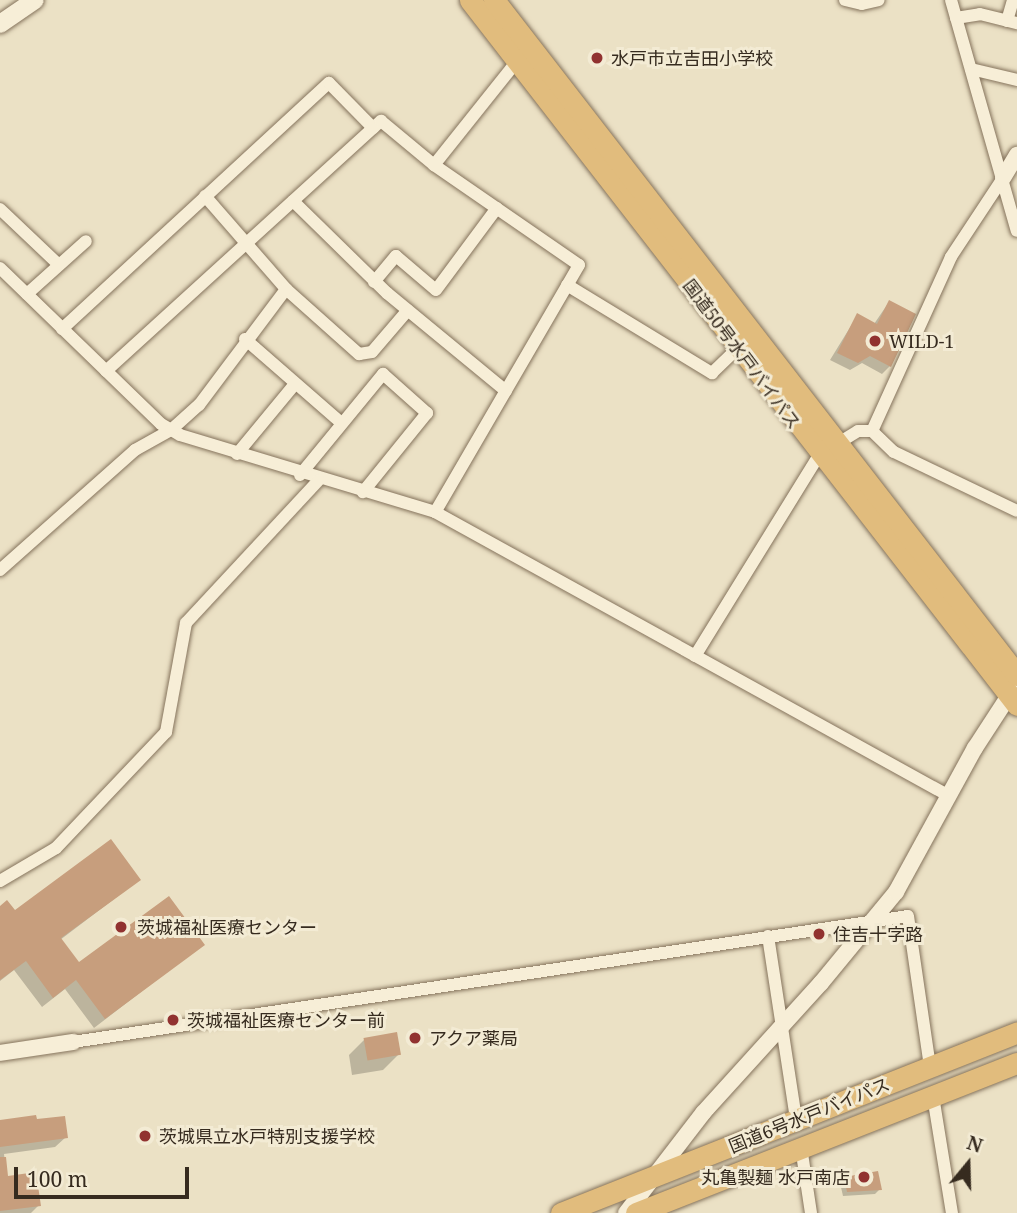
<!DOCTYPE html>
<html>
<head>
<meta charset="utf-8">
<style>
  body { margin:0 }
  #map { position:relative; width:1017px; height:1213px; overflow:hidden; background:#ebe1c5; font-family:"Noto Serif","Noto Sans JP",serif }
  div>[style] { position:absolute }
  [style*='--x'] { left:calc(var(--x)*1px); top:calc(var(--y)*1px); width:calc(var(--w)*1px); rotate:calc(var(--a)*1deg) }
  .shadow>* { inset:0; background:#0003 }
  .building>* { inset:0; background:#c79e7d; transform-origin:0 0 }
  .roads { filter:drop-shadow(0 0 2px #85735c) drop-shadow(0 0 2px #85735c) }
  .minor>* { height:12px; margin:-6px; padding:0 6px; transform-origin:6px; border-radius:6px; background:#f7eed7 }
  .tertiary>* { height:16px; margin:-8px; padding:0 8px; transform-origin:8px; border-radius:8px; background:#f7eed7 }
  .secondary>* { height:18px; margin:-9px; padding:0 9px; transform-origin:9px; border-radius:9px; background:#f7eed7 }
  .trunk>* { height:21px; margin:-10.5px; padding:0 10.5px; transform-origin:10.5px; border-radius:10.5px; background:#e1bc7d }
  .dots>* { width:19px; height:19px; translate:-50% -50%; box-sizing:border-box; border:4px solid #f3ebd4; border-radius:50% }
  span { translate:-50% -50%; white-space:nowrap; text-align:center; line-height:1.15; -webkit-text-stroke:6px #f3ebd4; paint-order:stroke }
  .poi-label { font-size:18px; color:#362b1f }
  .left { translate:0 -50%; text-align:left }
  .right { translate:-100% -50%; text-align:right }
  .street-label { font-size:18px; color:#362b1f }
  .north { position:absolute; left:933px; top:1129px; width:70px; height:70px; -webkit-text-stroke:5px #f3ebd4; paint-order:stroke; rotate:19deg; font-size:19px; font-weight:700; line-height:28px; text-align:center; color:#362b1f }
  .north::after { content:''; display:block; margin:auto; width:24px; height:32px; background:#362b1f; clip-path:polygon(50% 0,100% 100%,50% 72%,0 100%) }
  .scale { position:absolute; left:14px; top:1167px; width:175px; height:32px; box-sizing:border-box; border:4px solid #362b1f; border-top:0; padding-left:9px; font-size:21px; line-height:24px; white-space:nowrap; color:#362b1f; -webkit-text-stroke:5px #f3ebd4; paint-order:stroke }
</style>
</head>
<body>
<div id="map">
  <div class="shadow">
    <i style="clip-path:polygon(889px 302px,890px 366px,882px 374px,862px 363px,850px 370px,830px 360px,857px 316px,874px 324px)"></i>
    <i style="clip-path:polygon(139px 880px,60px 940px,79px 965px,202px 945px,94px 1028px,65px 989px,42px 1007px,14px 970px,0 981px,0 908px,14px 913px)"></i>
    <i style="clip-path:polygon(365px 1039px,399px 1054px,383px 1070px,352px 1075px,349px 1055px)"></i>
    <i style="clip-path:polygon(0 1121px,66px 1137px,55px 1147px,4px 1154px,7px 1178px,39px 1205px,31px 1213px,0 1213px)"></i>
    <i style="clip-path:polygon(845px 1179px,880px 1189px,875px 1194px,843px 1196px,840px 1183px)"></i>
  </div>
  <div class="building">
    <i style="clip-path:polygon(889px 300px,916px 314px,891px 367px,870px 356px,858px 363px,837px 353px,857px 313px,877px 324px)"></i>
    <i style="clip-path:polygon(111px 839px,141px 880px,61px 938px,79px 962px,169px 896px,205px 945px,105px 1019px,76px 980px,53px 998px,26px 961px,0 980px,0 906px,7px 900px,15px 910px)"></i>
    <i style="left:397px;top:1032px;width:23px;height:34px;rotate:80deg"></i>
    <i style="clip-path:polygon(36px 1115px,37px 1119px,65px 1116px,68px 1138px,0 1147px,0 1120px)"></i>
    <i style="clip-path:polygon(0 1157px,6px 1157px,8px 1176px,36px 1172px,41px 1206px,0 1211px)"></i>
    <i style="clip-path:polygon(878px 1171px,882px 1190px,847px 1192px,844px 1177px)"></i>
  </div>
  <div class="roads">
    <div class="minor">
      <i style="--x:845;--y:0;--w:17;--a:13"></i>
      <i style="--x:862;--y:4;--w:17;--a:-13"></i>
      <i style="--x:951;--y:0;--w:240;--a:74.1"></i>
      <i style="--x:956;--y:18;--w:24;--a:-9"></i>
      <i style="--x:980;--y:14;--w:38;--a:14"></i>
      <i style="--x:1007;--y:21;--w:22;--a:-74"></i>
      <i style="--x:971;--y:69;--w:47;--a:13.4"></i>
      <i style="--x:434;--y:165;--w:139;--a:-51.4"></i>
      <i style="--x:1003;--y:178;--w:95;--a:123.4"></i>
      <i style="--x:951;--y:257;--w:191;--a:114.4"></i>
      <i style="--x:872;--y:431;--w:30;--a:44"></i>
      <i style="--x:894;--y:452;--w:136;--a:25.6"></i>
      <i style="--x:205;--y:196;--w:123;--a:48.9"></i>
      <i style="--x:286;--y:289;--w:98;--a:41.7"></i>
      <i style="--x:359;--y:354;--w:13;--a:-9"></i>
      <i style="--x:372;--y:352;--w:55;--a:-49.4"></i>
      <i style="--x:293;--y:201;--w:132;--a:44.4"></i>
      <i style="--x:387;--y:293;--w:154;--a:39.5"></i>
      <i style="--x:0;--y:209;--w:81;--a:43.5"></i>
      <i style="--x:0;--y:268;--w:224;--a:44.1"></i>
      <i style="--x:161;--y:424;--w:22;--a:30"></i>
      <i style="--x:180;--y:435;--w:266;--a:16.8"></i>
      <i style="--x:435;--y:512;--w:587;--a:28.92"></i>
      <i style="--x:374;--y:282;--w:34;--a:-50"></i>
      <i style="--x:396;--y:256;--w:52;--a:40.4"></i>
      <i style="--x:436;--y:290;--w:102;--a:-53.4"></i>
      <i style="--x:567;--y:285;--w:170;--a:31.3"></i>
      <i style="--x:712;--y:373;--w:36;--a:-44"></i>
      <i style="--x:27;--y:294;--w:79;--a:-41.9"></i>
      <i style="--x:62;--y:329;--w:363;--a:-42.7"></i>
      <i style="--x:329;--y:83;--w:63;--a:45.6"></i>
      <i style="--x:245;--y:339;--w:126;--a:41.1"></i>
      <i style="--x:106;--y:371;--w:372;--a:-42.3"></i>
      <i style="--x:381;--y:121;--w:69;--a:39.7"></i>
      <i style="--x:434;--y:165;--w:176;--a:34.6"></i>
      <i style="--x:579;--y:265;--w:286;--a:120.2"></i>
      <i style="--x:237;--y:454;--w:91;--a:-50.4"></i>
      <i style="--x:300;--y:475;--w:131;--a:-50.6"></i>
      <i style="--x:383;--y:374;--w:59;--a:41.6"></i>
      <i style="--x:427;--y:413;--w:102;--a:129"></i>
      <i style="--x:0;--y:570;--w:181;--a:-41.6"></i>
      <i style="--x:135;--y:450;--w:41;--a:-29.1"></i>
      <i style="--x:171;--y:430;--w:38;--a:-42"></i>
      <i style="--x:199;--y:405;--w:145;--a:-53.1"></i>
      <i style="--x:695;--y:656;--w:236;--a:-58.3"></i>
      <i style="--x:819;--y:455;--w:46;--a:-31.6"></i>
      <i style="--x:858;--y:431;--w:14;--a:0"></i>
      <i style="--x:0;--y:881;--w:65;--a:-30.5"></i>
      <i style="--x:56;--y:848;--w:160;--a:-46.5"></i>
      <i style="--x:166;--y:732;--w:111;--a:-79.6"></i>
      <i style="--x:186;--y:623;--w:195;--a:-47.1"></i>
      <i style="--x:768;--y:936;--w:185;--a:81.3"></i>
      <i style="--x:73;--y:1042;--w:844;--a:-8.58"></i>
      <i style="--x:908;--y:916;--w:153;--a:81.7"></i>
      <i style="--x:933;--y:1096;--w:119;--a:80.8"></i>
      <i style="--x:801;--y:1147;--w:67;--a:81.4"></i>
    </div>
    <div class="tertiary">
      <i style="--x:1003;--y:178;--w:27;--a:-59"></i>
      <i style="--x:0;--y:1053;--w:74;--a:-8.6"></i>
      <i style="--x:626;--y:1213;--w:126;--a:-52.4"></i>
      <i style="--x:703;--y:1113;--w:176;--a:-47.8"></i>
      <i style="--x:821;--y:983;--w:118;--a:-50.5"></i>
      <i style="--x:896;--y:892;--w:164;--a:-61.3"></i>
      <i style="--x:975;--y:748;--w:72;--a:-57"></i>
    </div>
    <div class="secondary">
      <i style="--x:0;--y:24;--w:42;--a:-34.4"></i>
    </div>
    <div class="trunk">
      <i style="--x:470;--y:0;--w:892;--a:52.19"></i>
      <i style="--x:494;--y:0;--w:854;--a:52.23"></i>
      <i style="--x:561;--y:1213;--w:491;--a:-21.6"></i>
      <i style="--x:636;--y:1213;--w:409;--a:-21.5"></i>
    </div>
  </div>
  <div class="dots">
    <i style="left:597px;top:58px;background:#913230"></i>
    <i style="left:875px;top:341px;background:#913230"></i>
    <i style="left:121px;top:927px;background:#913230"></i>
    <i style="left:819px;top:934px;background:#913230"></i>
    <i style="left:173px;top:1020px;background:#913230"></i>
    <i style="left:415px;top:1038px;background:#913230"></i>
    <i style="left:145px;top:1136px;background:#913230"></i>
    <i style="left:864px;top:1177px;background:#913230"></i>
  </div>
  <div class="poi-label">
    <span class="left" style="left:611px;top:58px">水戸市立吉田小学校</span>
    <span class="left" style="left:889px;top:341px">WILD-1</span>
    <span class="left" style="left:137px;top:927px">茨城福祉医療センター</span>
    <span class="left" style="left:833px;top:934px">住吉十字路</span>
    <span class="left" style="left:187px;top:1020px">茨城福祉医療センター前</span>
    <span class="left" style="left:429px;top:1038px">アクア薬局</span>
    <span class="left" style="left:159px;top:1136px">茨城県立水戸特別支援学校</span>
    <span class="right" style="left:850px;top:1177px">丸亀製麺 水戸南店</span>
  </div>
  <div class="street-label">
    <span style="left:742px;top:354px;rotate:53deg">国道50号水戸バイパス</span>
    <span style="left:809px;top:1115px;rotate:-22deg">国道6号水戸バイパス</span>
  </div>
  <div class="north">N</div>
  <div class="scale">100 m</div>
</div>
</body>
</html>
